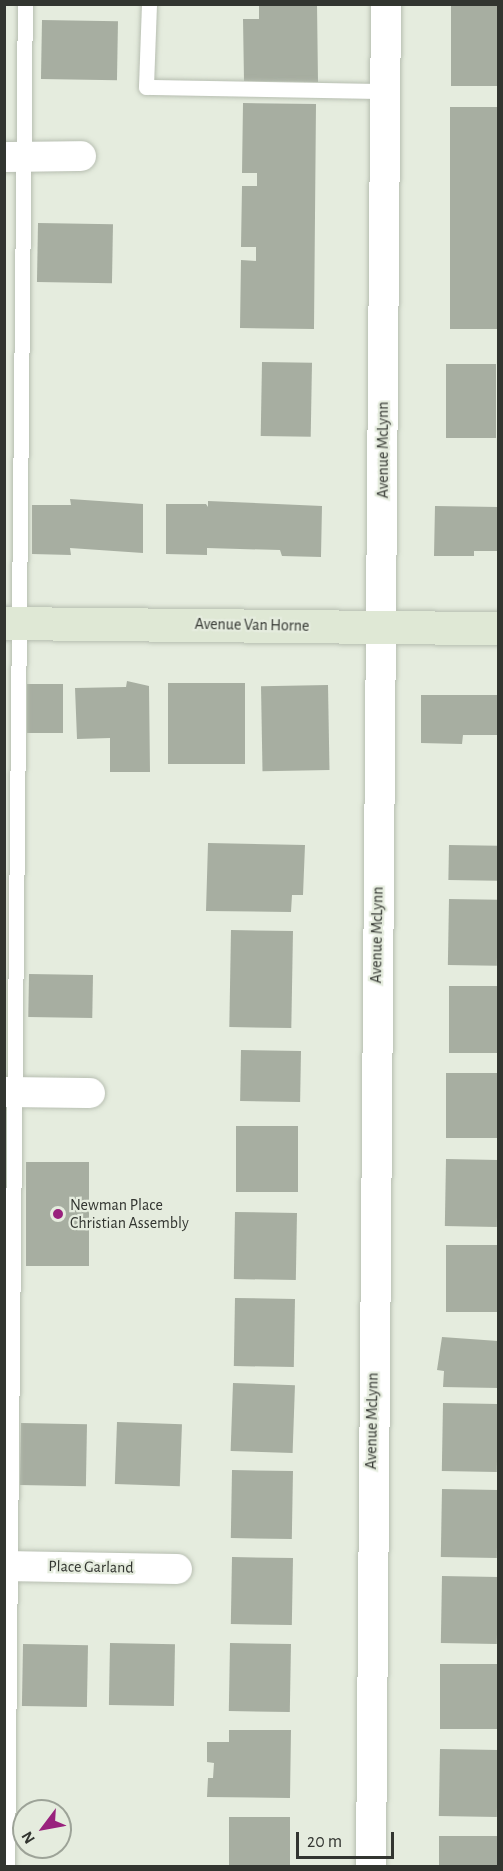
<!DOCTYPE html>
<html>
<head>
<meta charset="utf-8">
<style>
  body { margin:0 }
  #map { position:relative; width:503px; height:1871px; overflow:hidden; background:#e5ecde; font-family:"Alegreya Sans",sans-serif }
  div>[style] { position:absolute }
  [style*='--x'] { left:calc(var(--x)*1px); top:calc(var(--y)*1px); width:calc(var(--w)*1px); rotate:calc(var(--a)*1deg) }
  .building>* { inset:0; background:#a7aea1; transform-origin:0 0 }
  .roads { filter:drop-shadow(0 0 2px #b7beb1) drop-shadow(0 0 2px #b7beb1) }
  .service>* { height:15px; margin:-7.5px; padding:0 7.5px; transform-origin:7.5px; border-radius:7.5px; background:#fff }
  .minor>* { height:30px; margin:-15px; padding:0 15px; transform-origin:15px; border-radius:15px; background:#fff }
  .secondary>* { height:33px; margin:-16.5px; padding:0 16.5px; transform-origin:16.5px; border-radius:16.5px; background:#dfe8d5 }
  .dots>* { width:16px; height:16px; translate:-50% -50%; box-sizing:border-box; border:3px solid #e5ecde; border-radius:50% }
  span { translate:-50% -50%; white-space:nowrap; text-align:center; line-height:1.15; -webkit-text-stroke:4.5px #e5ecde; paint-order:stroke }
  .street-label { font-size:16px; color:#323530 }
  .poi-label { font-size:16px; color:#323530 }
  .left { translate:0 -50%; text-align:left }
  .frame { position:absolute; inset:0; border:6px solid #323530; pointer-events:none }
  .north { position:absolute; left:12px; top:1799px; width:60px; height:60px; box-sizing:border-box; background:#e5ecde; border:2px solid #9da398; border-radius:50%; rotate:238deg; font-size:16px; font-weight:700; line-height:24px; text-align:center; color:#323530 }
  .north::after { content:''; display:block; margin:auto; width:21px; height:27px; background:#99227d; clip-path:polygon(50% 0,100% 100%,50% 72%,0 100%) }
  .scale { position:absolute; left:296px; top:1832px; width:98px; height:27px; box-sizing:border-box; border:3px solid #323530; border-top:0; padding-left:8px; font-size:18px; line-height:21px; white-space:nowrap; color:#323530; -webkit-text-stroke:4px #e5ecde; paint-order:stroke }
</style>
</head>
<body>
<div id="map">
  <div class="building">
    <i style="clip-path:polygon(259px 4px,317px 4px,318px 82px,244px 81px,243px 19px,259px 19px)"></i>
    <i style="left:451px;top:4px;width:47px;height:82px"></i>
    <i style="left:42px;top:20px;width:76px;height:59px;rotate:1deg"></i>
    <i style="clip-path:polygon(243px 103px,316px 104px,314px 329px,240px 328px,241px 260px,256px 261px,256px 247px,241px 247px,242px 186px,257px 186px,257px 173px,242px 173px)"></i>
    <i style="left:450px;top:107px;width:48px;height:222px"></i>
    <i style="left:38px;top:223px;width:75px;height:59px;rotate:1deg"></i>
    <i style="left:262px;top:362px;width:50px;height:74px;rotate:1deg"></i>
    <i style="left:446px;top:364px;width:50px;height:74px"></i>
    <i style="clip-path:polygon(70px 499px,143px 504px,143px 553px,70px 548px,71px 555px,32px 554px,32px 505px,71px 505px)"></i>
    <i style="clip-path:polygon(208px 501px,322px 506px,321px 557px,282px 556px,280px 550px,240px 549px,207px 548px,207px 555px,166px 554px,166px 504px,206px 504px,208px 507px)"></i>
    <i style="clip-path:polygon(435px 506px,498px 507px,498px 551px,474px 551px,474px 556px,434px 556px)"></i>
    <i style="clip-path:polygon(127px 681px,149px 686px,150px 772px,110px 772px,110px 738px,77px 739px,75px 688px,126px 687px)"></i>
    <i style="left:168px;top:683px;width:77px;height:81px"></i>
    <i style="left:27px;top:684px;width:36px;height:49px"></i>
    <i style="left:328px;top:685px;width:85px;height:67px;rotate:89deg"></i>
    <i style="clip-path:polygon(421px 695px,498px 695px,498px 735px,463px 735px,462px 744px,421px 743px)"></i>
    <i style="clip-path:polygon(208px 843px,305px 845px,303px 895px,292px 895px,291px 912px,206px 911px)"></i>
    <i style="left:449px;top:845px;width:49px;height:35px;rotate:1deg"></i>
    <i style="left:449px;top:899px;width:49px;height:66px;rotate:1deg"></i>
    <i style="left:231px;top:930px;width:62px;height:97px;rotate:1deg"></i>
    <i style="left:29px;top:974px;width:64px;height:43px;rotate:1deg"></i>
    <i style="left:449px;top:986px;width:49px;height:67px"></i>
    <i style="left:241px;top:1050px;width:60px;height:51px;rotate:1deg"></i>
    <i style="left:446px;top:1073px;width:52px;height:65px"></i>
    <i style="left:236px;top:1126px;width:62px;height:66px"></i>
    <i style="left:446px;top:1159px;width:52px;height:67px;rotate:1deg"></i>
    <i style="left:26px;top:1162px;width:63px;height:104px"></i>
    <i style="left:235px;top:1212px;width:62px;height:67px;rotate:1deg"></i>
    <i style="left:498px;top:1245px;width:67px;height:52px;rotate:90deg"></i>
    <i style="left:235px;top:1298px;width:60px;height:68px;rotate:1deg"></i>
    <i style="clip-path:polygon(442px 1337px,498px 1341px,498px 1388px,443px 1387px,444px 1371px,437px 1370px)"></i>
    <i style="left:233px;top:1383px;width:62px;height:68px;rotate:2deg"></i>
    <i style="left:443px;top:1403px;width:55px;height:68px;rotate:1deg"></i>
    <i style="left:117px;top:1422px;width:65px;height:62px;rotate:2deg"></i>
    <i style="left:21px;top:1423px;width:66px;height:62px;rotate:1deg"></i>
    <i style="left:232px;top:1470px;width:61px;height:68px;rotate:1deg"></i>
    <i style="left:442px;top:1489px;width:56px;height:68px;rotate:1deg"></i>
    <i style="left:232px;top:1557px;width:61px;height:67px;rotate:1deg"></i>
    <i style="left:442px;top:1576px;width:56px;height:67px;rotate:1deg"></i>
    <i style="left:110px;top:1643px;width:65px;height:62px;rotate:1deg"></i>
    <i style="left:230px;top:1643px;width:61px;height:68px;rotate:1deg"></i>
    <i style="left:23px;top:1644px;width:65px;height:62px;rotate:1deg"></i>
    <i style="left:440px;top:1664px;width:58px;height:65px"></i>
    <i style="clip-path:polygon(229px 1730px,291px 1730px,290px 1798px,207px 1797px,208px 1778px,213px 1778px,214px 1763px,207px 1762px,207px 1742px,229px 1742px)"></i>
    <i style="left:440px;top:1749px;width:58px;height:67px;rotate:1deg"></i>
    <i style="left:229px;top:1817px;width:61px;height:49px"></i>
    <i style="left:439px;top:1836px;width:59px;height:30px"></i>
  </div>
  <div class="roads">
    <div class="service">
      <i style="--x:149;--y:4;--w:83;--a:92.1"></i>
      <i style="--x:146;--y:87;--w:239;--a:1"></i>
      <i style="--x:7;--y:1866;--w:1862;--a:-89.45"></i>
    </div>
    <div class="minor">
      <i style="--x:4;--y:157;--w:77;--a:-0.7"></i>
      <i style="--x:4;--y:1092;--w:86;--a:0.7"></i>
      <i style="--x:4;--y:1566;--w:173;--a:1"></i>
      <i style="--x:371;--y:1866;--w:1862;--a:-89.54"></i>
    </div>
    <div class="secondary">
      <i style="--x:4;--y:623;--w:494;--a:0.6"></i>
    </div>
  </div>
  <div class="dots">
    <i style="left:58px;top:1214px;background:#99227d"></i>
  </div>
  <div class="street-label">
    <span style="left:383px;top:450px;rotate:-90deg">Avenue McLynn</span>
    <span style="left:252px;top:625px;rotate:1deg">Avenue Van Horne</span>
    <span style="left:377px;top:935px;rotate:-89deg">Avenue McLynn</span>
    <span style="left:372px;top:1421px;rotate:-89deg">Avenue McLynn</span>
    <span style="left:91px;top:1567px;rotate:1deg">Place Garland</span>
  </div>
  <div class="poi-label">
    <span class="left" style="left:70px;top:1214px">Newman Place<br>Christian Assembly</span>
  </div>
  <div class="frame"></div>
  <div class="north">N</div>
  <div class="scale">20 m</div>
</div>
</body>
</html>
